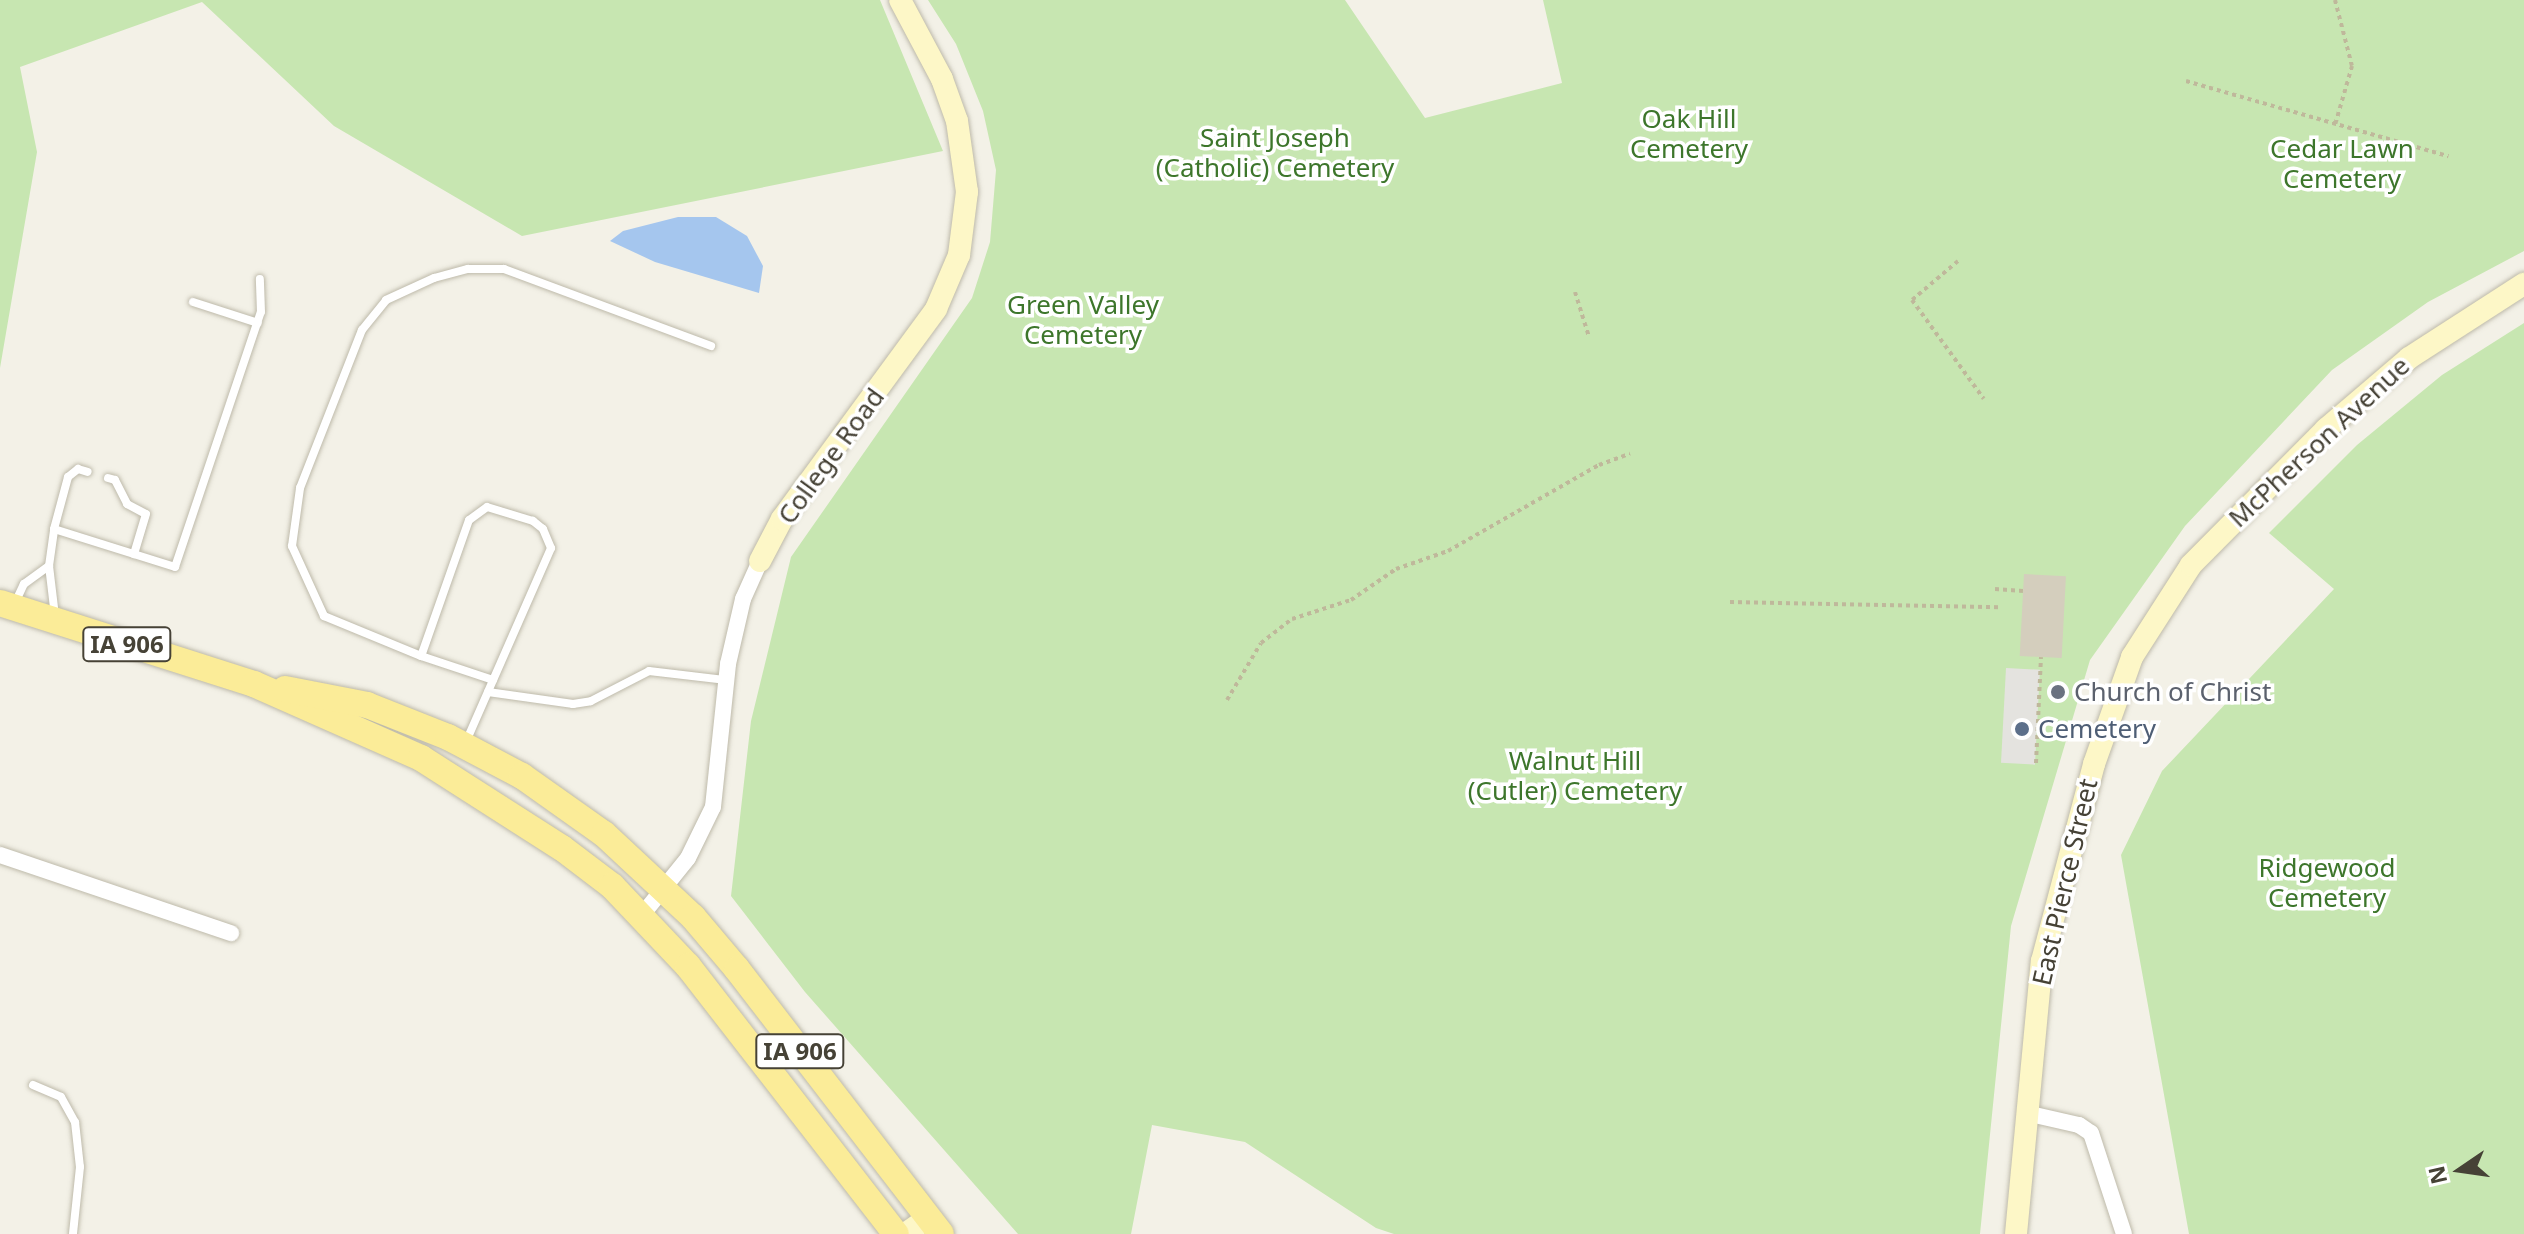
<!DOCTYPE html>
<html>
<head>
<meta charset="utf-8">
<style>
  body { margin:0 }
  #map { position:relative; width:2524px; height:1234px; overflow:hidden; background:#f3f1e7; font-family:"Noto Sans",sans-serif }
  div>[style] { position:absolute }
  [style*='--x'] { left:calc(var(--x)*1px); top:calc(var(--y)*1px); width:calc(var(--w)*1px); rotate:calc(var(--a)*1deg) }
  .green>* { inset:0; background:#c7e6b1 }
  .parking>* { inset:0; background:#e4e3df; transform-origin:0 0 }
  .water>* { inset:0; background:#a5c6ee }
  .building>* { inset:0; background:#d4cebd; transform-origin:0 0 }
  .path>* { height:4px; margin-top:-2px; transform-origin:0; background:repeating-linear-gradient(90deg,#bfb89b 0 4px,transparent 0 8px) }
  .roads { filter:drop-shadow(0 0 2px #bebaaa) drop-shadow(0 0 2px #bebaaa) }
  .lane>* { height:8px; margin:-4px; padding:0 4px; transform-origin:4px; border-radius:4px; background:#fff }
  .street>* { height:16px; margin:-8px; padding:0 8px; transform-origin:8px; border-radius:8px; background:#fff }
  .secondary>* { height:22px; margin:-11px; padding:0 11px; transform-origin:11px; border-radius:11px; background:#fdf7c7 }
  .primary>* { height:26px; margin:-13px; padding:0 13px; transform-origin:13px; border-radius:13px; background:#fbec98 }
  .dots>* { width:22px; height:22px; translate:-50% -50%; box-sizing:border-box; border:4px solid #fff; border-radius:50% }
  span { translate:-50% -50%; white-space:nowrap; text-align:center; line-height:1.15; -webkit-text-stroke:7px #fff; paint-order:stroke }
  .shield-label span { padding:2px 6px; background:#fff; border:2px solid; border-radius:6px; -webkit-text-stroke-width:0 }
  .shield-label { font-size:24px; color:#464236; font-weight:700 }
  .park-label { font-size:26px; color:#3d762b }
  .street-label { font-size:26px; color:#464236 }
  .worship-label { font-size:26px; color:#5b616d }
  .left { translate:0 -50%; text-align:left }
  .service-label { font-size:26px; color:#4e5e75 }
  .north { position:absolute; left:2420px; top:1130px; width:80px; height:80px; -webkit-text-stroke:6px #fff; paint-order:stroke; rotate:257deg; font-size:22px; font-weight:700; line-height:32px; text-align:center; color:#464236 }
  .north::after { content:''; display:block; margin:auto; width:28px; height:36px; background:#464236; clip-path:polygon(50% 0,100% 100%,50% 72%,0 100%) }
</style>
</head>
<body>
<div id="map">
  <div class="green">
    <i style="clip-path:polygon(0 0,880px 0,943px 151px,522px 236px,334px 126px,202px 2px,20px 67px,37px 152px,0 368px)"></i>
    <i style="clip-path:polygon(928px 0,1345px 0,1425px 118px,1562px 83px,1543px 0,2524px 0,2524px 251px,2428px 302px,2332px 370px,2185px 526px,2090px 660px,2011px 926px,1980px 1234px,1394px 1234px,1376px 1228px,1245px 1142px,1152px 1125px,1131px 1234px,1018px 1234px,805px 992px,731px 896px,751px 721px,791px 557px,972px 298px,990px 242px,996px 170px,983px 111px,956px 44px)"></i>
    <i style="clip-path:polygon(2524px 323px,2524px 1234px,2189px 1234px,2121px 855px,2162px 771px,2334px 589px,2269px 533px,2357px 445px,2442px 375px)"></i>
  </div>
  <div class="parking">
    <i style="left:2006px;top:668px;width:34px;height:95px;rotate:3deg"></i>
  </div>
  <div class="water">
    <i style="clip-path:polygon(678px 217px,716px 217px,747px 236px,763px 266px,759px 293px,655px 262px,610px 241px,623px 231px)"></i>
  </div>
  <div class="building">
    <i style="left:2024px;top:574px;width:42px;height:82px;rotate:3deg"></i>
  </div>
  <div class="path">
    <i style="--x:2335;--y:0;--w:68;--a:75.6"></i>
    <i style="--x:2352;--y:66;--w:61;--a:106.1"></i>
    <i style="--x:2186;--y:81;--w:273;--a:16"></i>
    <i style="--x:1958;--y:261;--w:60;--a:139.7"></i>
    <i style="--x:1912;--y:300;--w:122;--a:54"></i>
    <i style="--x:1575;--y:292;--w:47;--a:72.7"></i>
    <i style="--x:1995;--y:589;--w:28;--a:4"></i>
    <i style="--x:1730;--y:602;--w:270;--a:1.1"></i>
    <i style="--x:1227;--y:700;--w:66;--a:-59.2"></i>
    <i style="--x:1261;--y:643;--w:39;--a:-38"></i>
    <i style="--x:1292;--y:619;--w:62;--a:-17.9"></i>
    <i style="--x:1351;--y:600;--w:55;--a:-34.6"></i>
    <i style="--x:1396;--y:569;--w:55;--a:-19.1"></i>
    <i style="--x:1448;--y:551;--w:174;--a:-29.7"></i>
    <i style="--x:1599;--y:465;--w:33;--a:-20"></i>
    <i style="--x:2036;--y:763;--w:106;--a:-87.3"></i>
  </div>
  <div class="roads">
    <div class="lane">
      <i style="--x:193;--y:302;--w:68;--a:17.9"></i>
      <i style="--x:108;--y:478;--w:7;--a:16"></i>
      <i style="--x:115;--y:480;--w:27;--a:63"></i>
      <i style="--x:127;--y:504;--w:21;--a:28"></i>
      <i style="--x:146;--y:514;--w:42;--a:106.7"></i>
      <i style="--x:54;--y:529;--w:54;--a:-74.9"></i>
      <i style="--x:68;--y:477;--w:13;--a:-39"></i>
      <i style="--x:78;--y:469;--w:10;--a:17"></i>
      <i style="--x:15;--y:603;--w:21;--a:-65"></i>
      <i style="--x:24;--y:584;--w:31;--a:-36"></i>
      <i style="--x:55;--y:616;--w:50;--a:-96.8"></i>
      <i style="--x:49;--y:566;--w:37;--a:-82"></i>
      <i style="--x:54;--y:529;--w:127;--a:17.4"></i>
      <i style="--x:175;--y:567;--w:269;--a:-71.4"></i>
      <i style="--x:261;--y:312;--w:33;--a:-92"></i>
      <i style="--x:421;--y:656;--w:105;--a:-157.6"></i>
      <i style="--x:324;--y:616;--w:77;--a:-114.6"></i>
      <i style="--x:292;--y:546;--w:59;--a:-82.1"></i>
      <i style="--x:300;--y:488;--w:170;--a:-68.6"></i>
      <i style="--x:362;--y:330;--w:38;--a:-51"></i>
      <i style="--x:386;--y:300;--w:53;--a:-24.6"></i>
      <i style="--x:434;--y:278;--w:35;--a:-15"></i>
      <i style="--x:468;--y:269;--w:36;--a:0"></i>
      <i style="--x:504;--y:269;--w:221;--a:20.4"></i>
      <i style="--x:488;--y:692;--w:86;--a:8"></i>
      <i style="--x:573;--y:704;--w:18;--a:-9"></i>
      <i style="--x:591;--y:701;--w:65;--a:-27.3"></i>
      <i style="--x:649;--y:671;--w:78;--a:6.7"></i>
      <i style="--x:465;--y:744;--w:214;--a:-66.3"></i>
      <i style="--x:551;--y:548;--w:21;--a:-113"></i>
      <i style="--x:543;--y:529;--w:13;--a:-141"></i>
      <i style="--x:533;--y:521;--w:48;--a:-163.1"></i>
      <i style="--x:487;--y:507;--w:22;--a:144"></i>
      <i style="--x:469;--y:520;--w:144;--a:109.4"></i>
      <i style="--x:421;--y:656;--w:76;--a:18.4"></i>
      <i style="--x:33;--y:1085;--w:30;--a:23"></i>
      <i style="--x:61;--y:1097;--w:29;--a:61"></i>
      <i style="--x:75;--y:1122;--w:45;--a:83.7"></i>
      <i style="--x:80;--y:1167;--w:67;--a:96"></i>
    </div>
    <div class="street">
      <i style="--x:0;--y:855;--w:244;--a:18.7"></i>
      <i style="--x:642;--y:915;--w:73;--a:-51.1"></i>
      <i style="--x:688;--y:858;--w:57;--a:-63.9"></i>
      <i style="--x:713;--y:807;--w:144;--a:-84"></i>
      <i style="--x:728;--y:664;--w:67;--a:-77"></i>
      <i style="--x:743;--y:599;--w:42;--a:-65.9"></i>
      <i style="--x:2026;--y:1113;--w:54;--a:12.8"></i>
      <i style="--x:2079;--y:1125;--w:14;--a:34"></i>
      <i style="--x:2091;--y:1133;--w:106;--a:71.9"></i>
    </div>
    <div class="secondary">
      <i style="--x:760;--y:561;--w:47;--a:-62.4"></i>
      <i style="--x:782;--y:519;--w:260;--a:-53.7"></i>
      <i style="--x:936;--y:309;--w:59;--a:-66.9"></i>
      <i style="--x:959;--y:255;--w:64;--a:-82.8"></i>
      <i style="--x:967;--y:192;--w:72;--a:-98"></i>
      <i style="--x:957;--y:121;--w:45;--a:-109.7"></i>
      <i style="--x:942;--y:79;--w:89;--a:-118"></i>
      <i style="--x:905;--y:1234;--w:29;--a:-35"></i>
      <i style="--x:2016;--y:1234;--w:274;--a:-84.6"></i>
      <i style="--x:2042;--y:961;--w:204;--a:-75.2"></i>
      <i style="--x:2094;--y:764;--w:114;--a:-70.4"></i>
      <i style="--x:2132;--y:657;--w:109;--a:-57.3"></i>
      <i style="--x:2191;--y:565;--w:192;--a:-45.2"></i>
      <i style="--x:2326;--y:429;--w:109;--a:-40.5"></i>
      <i style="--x:2409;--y:358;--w:137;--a:-32.8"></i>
    </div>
    <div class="primary">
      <i style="--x:0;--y:603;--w:267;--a:17.7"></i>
      <i style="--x:254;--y:684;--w:183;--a:23.9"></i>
      <i style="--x:421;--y:758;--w:167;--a:32.6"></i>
      <i style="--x:562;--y:848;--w:63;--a:37.2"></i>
      <i style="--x:612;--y:886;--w:110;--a:46.5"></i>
      <i style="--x:688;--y:966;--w:339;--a:52.2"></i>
      <i style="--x:285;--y:689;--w:84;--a:11"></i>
      <i style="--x:367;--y:705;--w:87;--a:21.6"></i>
      <i style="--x:448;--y:737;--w:84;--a:27.8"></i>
      <i style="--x:522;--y:776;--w:100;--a:35.3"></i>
      <i style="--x:604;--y:834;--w:122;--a:43"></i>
      <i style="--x:693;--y:917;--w:68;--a:49.8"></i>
      <i style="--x:737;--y:969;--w:334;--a:52.4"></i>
    </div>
  </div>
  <div class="dots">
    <i style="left:2058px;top:692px;background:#6b7280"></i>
    <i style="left:2022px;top:729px;background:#5c6f8a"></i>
  </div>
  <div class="shield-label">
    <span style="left:127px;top:644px">IA 906</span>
    <span style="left:800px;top:1051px">IA 906</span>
  </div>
  <div class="park-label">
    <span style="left:1689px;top:134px">Oak Hill<br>Cemetery</span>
    <span style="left:1275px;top:153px">Saint Joseph<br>(Catholic) Cemetery</span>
    <span style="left:2342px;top:164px">Cedar Lawn<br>Cemetery</span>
    <span style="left:1083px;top:320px">Green Valley<br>Cemetery</span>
    <span style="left:1575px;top:776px">Walnut Hill<br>(Cutler) Cemetery</span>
    <span style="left:2327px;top:883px">Ridgewood<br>Cemetery</span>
  </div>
  <div class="street-label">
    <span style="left:2319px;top:442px;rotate:-43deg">McPherson Avenue</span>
    <span style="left:831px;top:456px;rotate:-54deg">College Road</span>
    <span style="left:2065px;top:882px;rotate:-77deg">East Pierce Street</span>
  </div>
  <div class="worship-label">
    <span class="left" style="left:2074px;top:692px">Church of Christ</span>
  </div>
  <div class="service-label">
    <span class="left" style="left:2038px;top:729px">Cemetery</span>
  </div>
  <div class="north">N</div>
</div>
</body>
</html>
